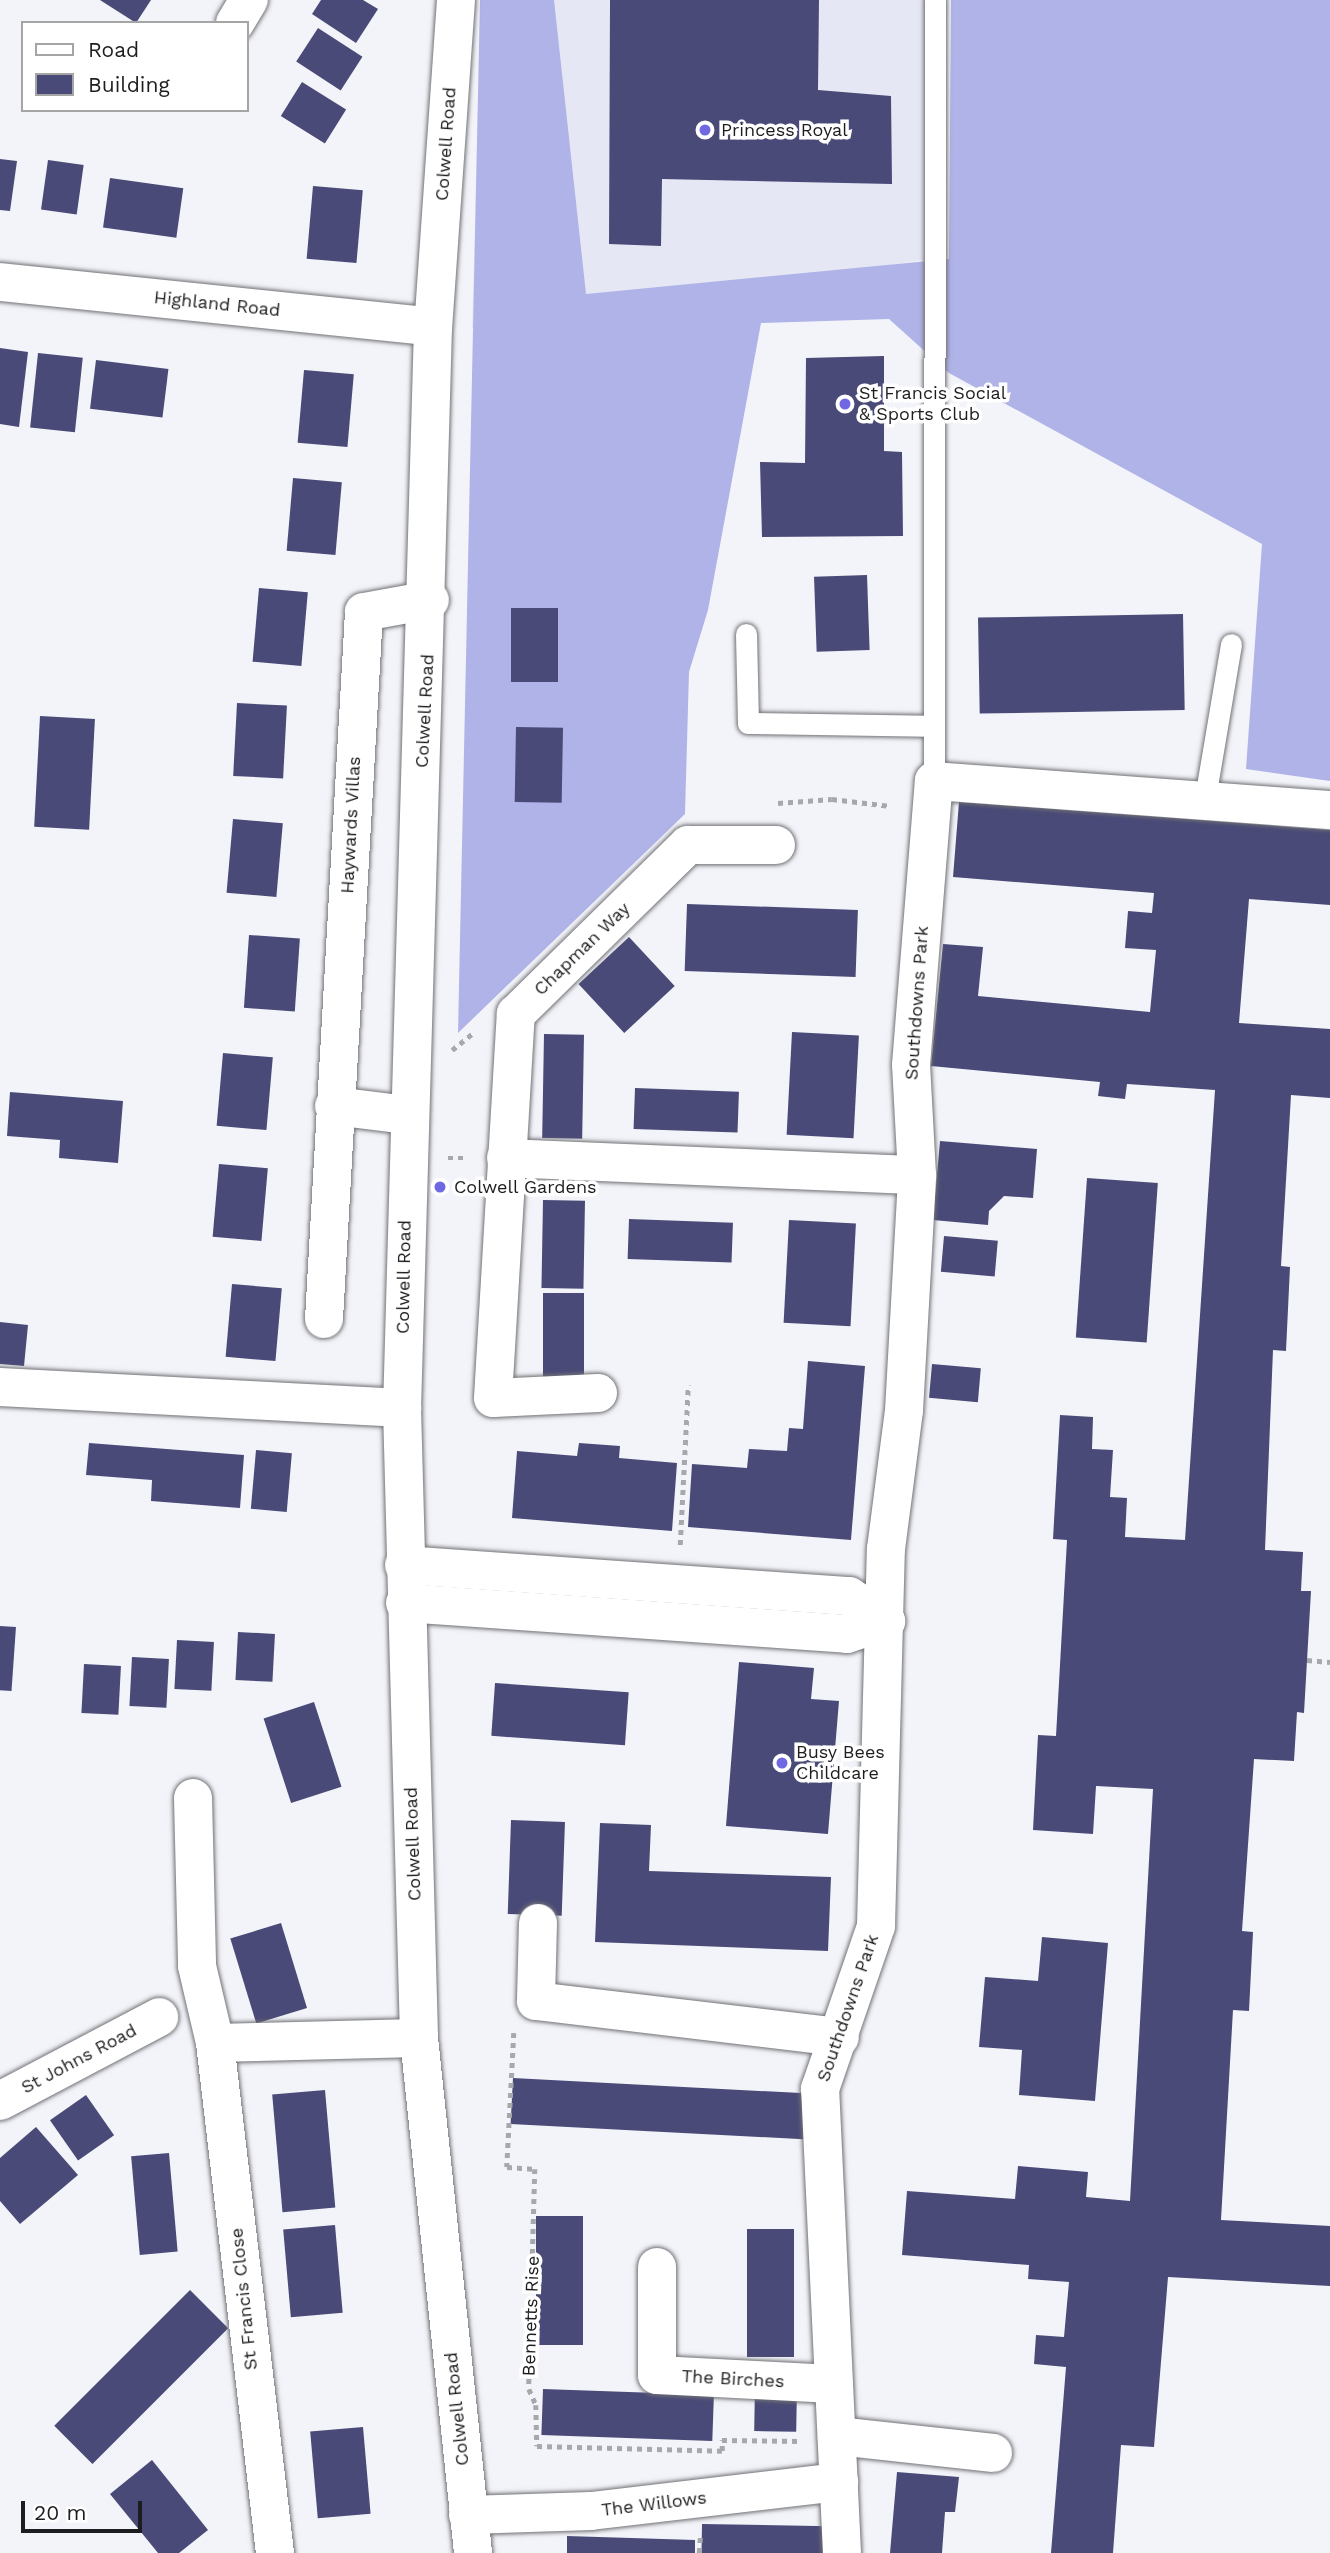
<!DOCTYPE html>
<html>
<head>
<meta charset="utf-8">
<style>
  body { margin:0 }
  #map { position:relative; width:1330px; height:2553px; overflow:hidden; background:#f3f4f9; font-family:"Work Sans",sans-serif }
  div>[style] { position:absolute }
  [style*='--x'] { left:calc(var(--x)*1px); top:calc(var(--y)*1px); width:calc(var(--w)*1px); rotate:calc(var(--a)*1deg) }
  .built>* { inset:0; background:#e6e7f4 }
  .forest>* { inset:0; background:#b0b3e7 }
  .building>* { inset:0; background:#494a77; transform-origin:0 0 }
  .path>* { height:4.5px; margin-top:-2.25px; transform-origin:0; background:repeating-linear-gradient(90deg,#a7a8ac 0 5px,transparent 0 10px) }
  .roads { filter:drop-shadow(0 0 2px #717276) drop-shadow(0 0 2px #717276) }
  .lane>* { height:21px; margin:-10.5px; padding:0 10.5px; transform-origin:10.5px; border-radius:10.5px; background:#fff }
  .street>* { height:38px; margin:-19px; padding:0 19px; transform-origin:19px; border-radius:19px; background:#fff }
  .secondary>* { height:38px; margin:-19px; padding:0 19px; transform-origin:19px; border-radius:19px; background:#fff }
  .dots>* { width:19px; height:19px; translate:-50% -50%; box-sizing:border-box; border:4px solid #fff; border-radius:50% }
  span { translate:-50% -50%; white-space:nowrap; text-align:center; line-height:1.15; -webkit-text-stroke:7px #fff; paint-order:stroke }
  .poi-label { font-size:18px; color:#1d1d1f }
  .left { translate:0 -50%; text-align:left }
  .street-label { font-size:18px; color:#1d1d1f }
  .legend { position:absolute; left:21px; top:21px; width:228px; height:91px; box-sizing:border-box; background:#fff; border:2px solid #a5a5a5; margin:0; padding:9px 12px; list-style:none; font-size:21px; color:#1d1d1f }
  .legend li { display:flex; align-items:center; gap:14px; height:35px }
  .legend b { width:35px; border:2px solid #a5a5a5 }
  .scale { position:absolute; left:21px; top:2501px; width:121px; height:32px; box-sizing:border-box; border:4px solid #1d1d1f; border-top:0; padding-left:9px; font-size:21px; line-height:24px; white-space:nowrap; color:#1d1d1f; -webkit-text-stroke:5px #fff; paint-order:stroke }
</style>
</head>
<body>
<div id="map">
  <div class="built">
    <i style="clip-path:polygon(481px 0,935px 0,930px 259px,472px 328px)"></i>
  </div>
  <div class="forest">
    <i style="clip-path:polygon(480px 0,554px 0,586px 294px,949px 259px,951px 0,1330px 0,1330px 781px,1246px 769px,1262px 544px,949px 373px,889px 319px,761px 323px,708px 610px,689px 672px,685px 814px,458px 1033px)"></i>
  </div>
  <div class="building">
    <i style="clip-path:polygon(100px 0,151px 0,136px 23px)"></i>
    <i style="clip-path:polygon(321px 0,363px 0,378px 9px,356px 43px,312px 14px)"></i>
    <i style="clip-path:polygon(610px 0,819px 0,818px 90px,891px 96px,892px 184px,662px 179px,661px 246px,609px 244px)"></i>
    <i style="left:318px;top:28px;width:53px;height:40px;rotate:33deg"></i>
    <i style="left:302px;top:82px;width:52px;height:40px;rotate:32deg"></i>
    <i style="clip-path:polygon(0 159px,17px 161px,10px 211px,0 210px)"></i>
    <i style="left:48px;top:160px;width:36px;height:50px;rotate:8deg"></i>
    <i style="left:110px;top:178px;width:74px;height:50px;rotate:8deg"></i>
    <i style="left:313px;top:186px;width:50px;height:73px;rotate:5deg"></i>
    <i style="clip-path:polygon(0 348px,28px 352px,19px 427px,0 424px)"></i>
    <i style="left:38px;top:353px;width:45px;height:75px;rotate:6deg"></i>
    <i style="clip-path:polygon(884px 356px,884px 451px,902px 452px,903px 536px,762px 537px,760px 462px,805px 463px,806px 358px)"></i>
    <i style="left:96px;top:360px;width:73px;height:49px;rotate:7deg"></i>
    <i style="left:304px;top:370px;width:50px;height:73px;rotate:5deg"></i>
    <i style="left:293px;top:478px;width:49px;height:73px;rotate:5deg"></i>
    <i style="left:867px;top:575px;width:75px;height:53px;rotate:88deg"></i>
    <i style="left:259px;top:588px;width:49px;height:74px;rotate:5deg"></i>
    <i style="left:511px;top:608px;width:47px;height:74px"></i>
    <i style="left:1183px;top:614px;width:96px;height:205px;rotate:89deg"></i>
    <i style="left:237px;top:703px;width:50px;height:73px;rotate:3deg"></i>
    <i style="left:40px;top:716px;width:55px;height:111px;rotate:3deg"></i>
    <i style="left:516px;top:727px;width:47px;height:75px;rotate:1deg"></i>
    <i style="clip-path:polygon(959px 802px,1330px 830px,1330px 905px,1249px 899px,1239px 1023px,1330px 1029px,1330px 1098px,1291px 1095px,1281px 1266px,1290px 1267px,1286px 1351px,1273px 1350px,1265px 1550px,1303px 1552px,1301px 1591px,1311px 1591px,1304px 1713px,1297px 1712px,1294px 1761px,1254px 1759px,1242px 1931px,1253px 1932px,1249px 2011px,1233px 2010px,1221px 2220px,1330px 2226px,1330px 2286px,1168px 2277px,1154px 2447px,1121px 2445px,1113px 2553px,1051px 2553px,1066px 2367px,1034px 2364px,1036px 2335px,1064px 2337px,1069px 2282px,1028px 2279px,1029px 2265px,902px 2255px,907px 2191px,1015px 2199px,1018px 2166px,1088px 2172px,1086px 2197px,1130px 2201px,1153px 1789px,1096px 1786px,1093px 1834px,1033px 1830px,1038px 1735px,1056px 1736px,1067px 1540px,1053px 1539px,1060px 1415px,1093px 1417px,1092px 1449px,1113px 1450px,1110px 1497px,1127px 1498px,1125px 1537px,1185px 1540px,1215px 1090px,1127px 1084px,1125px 1099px,1098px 1096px,1100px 1082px,931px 1066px,943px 944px,983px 947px,978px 996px,1150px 1012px,1156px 950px,1125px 948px,1128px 911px,1152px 913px,1154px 893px,953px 877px)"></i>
    <i style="left:233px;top:819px;width:50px;height:74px;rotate:5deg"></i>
    <i style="left:687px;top:904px;width:171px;height:67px;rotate:2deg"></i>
    <i style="left:249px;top:935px;width:51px;height:73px;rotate:4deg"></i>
    <i style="left:629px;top:937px;width:67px;height:69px;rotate:47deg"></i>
    <i style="left:792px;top:1032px;width:67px;height:103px;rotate:3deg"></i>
    <i style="left:544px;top:1034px;width:40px;height:104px;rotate:1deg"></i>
    <i style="left:223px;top:1053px;width:50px;height:73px;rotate:5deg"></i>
    <i style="left:635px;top:1088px;width:104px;height:41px;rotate:2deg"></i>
    <i style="clip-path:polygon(10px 1092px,123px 1101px,118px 1163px,59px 1158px,60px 1140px,7px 1136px)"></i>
    <i style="clip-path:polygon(940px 1141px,1037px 1149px,1033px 1198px,1004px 1196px,989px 1211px,988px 1225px,933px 1220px)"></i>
    <i style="left:219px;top:1164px;width:49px;height:73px;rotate:5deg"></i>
    <i style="left:1087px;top:1178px;width:71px;height:160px;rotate:4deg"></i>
    <i style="left:543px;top:1200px;width:42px;height:88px;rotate:1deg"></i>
    <i style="left:629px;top:1219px;width:104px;height:40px;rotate:2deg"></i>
    <i style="left:789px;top:1220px;width:67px;height:103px;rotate:3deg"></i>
    <i style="left:944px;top:1236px;width:54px;height:36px;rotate:5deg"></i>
    <i style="left:232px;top:1284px;width:50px;height:73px;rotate:5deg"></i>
    <i style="left:543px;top:1293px;width:41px;height:88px"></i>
    <i style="clip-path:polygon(0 1322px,28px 1325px,24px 1366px,0 1364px)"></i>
    <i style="clip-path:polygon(808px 1361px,865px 1366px,851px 1540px,688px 1527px,692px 1464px,747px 1468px,749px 1449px,787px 1451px,789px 1428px,803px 1429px)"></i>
    <i style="left:932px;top:1364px;width:49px;height:34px;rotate:5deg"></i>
    <i style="clip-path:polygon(89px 1443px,244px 1455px,240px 1508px,151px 1501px,152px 1480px,86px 1475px)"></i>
    <i style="clip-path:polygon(579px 1443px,620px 1446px,619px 1458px,677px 1463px,672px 1531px,512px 1518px,517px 1451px,577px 1456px)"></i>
    <i style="left:256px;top:1450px;width:36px;height:59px;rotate:5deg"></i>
    <i style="left:0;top:1626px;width:16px;height:64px;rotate:4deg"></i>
    <i style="left:238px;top:1632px;width:37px;height:48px;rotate:3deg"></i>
    <i style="left:177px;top:1640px;width:37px;height:49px;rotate:3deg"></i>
    <i style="left:132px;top:1657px;width:37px;height:49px;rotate:3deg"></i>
    <i style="clip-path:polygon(739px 1662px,814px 1668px,811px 1699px,839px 1701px,828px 1834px,726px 1826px)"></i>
    <i style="left:84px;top:1664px;width:37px;height:49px;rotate:3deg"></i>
    <i style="left:495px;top:1683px;width:134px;height:53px;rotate:4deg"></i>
    <i style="left:314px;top:1702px;width:89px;height:53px;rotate:72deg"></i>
    <i style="left:511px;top:1820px;width:54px;height:94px;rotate:2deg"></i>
    <i style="clip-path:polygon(600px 1823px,651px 1825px,649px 1871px,831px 1877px,828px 1951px,595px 1942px)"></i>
    <i style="left:281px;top:1923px;width:89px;height:53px;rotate:73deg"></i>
    <i style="clip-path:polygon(1042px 1937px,1108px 1943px,1095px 2101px,1019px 2095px,1022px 2050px,979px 2047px,985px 1977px,1038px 1981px)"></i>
    <i style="left:513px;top:2078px;width:298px;height:46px;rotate:3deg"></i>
    <i style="left:325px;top:2090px;width:118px;height:53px;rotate:85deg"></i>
    <i style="left:86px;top:2095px;width:49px;height:44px;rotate:55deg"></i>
    <i style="clip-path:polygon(36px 2127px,78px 2175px,20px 2224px,0 2201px,0 2158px)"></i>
    <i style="left:169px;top:2153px;width:99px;height:38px;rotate:85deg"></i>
    <i style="left:583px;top:2216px;width:129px;height:47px;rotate:90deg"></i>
    <i style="left:335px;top:2225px;width:88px;height:52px;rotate:85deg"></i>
    <i style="left:794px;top:2229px;width:128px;height:47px;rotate:90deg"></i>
    <i style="left:190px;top:2290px;width:54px;height:192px;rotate:45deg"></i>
    <i style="left:755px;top:2385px;width:42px;height:46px;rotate:1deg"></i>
    <i style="left:543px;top:2389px;width:171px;height:46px;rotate:2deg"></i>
    <i style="left:363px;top:2427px;width:87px;height:53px;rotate:85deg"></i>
    <i style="clip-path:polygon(152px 2460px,208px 2530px,179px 2553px,158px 2553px,110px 2494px)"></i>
    <i style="clip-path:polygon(897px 2472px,959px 2477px,955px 2512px,945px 2512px,942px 2553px,890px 2553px)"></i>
    <i style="left:702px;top:2524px;width:128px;height:29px;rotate:1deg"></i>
    <i style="clip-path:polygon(567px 2536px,695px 2540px,695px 2553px,567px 2553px)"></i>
  </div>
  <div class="path">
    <i style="--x:778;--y:803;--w:54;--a:-4.2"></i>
    <i style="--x:832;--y:799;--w:59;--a:6.8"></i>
    <i style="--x:452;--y:1050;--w:28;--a:-39"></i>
    <i style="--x:448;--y:1158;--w:19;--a:0"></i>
    <i style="--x:680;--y:1545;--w:160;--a:-87.1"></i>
    <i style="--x:1307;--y:1660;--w:23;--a:5"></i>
    <i style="--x:514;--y:2033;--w:134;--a:93"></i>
    <i style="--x:507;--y:2167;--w:28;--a:4"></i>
    <i style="--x:535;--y:2169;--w:220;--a:91.6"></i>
    <i style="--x:529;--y:2389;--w:17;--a:66"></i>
    <i style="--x:536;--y:2405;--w:41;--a:88.6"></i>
    <i style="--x:537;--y:2446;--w:185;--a:1.5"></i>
    <i style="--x:722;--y:2451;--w:11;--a:-90"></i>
    <i style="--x:722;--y:2440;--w:77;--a:0.7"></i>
    <i style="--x:699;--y:2553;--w:16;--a:-86"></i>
  </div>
  <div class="roads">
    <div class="lane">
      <i style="--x:746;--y:634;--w:89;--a:88.7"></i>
      <i style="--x:748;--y:723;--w:185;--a:0.9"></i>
      <i style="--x:934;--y:781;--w:781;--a:-89.93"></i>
      <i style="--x:1205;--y:798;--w:156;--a:-80.4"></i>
    </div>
    <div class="street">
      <i style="--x:235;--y:23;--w:27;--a:-59"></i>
      <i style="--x:0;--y:282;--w:435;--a:5.9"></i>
      <i style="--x:334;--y:1106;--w:74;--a:7"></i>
      <i style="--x:506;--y:1158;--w:411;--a:2.4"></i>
      <i style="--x:324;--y:1319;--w:708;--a:-86.76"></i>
      <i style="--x:364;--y:612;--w:67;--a:-10.3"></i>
      <i style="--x:0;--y:1387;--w:403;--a:3"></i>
      <i style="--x:598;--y:1393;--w:105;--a:177.3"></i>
      <i style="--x:493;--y:1398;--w:385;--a:-86.6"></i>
      <i style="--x:516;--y:1014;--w:241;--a:-44.5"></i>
      <i style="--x:688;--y:845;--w:88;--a:0"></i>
      <i style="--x:404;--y:1565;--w:446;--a:4"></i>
      <i style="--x:849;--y:1596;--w:45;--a:34"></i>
      <i style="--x:405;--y:1603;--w:443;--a:4"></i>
      <i style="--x:847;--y:1634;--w:41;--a:-18.4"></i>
      <i style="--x:193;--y:1798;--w:168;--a:88.6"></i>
      <i style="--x:197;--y:1966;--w:79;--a:76.8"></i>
      <i style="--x:215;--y:2043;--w:514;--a:83.29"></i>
      <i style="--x:538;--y:1923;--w:78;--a:91.5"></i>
      <i style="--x:536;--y:2001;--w:306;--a:6.8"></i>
      <i style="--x:215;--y:2043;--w:204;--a:-1.4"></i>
      <i style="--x:0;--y:2101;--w:180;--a:-27.8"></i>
      <i style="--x:657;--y:2267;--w:108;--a:90"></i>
      <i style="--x:657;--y:2375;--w:177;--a:2.9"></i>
      <i style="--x:837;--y:2436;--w:157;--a:6.2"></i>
      <i style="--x:468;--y:2515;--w:123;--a:-1.9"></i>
      <i style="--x:591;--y:2511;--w:250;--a:-6.7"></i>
      <i style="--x:842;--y:2553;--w:465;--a:-92.7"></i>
      <i style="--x:820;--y:2089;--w:172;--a:-71"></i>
      <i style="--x:876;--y:1926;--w:377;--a:-88.5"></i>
      <i style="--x:886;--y:1549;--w:139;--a:-82.6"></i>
      <i style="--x:904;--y:1411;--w:236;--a:-86.8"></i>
      <i style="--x:917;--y:1175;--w:110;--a:-93.1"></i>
      <i style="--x:911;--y:1065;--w:285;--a:-85.4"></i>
      <i style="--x:934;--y:781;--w:397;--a:4.2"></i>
    </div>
    <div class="secondary">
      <i style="--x:456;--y:0;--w:328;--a:94"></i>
      <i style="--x:433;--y:327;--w:1081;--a:91.64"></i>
      <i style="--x:402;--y:1408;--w:630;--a:88.45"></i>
      <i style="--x:419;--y:2038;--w:518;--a:84.01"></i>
    </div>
  </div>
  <div class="dots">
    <i style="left:705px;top:130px;background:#7068e3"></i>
    <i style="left:845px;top:404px;background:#7068e3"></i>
    <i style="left:440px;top:1187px;background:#7068e3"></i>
    <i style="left:782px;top:1763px;background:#7068e3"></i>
  </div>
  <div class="poi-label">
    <span class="left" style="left:721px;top:130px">Princess Royal</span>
    <span class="left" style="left:859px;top:404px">St Francis Social<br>&amp; Sports Club</span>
    <span class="left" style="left:454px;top:1187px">Colwell Gardens</span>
    <span class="left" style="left:796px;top:1763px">Busy Bees<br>Childcare</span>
  </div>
  <div class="street-label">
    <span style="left:446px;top:144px;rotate:-86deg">Colwell Road</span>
    <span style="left:217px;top:304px;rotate:6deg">Highland Road</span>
    <span style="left:425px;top:711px;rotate:-87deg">Colwell Road</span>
    <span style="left:351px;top:825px;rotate:-87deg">Haywards Villas</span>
    <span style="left:582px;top:949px;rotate:-44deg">Chapman Way</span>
    <span style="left:917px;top:1003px;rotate:-86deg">Southdowns Park</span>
    <span style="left:404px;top:1277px;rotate:-89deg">Colwell Road</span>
    <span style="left:413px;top:1844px;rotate:-92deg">Colwell Road</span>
    <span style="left:848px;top:2008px;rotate:-71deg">Southdowns Park</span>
    <span style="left:79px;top:2059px;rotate:-28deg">St Johns Road</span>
    <span style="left:244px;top:2299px;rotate:-96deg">St Francis Close</span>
    <span style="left:531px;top:2316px;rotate:-88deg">Bennetts Rise</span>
    <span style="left:733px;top:2379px;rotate:3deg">The Birches</span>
    <span style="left:457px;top:2409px;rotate:-96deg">Colwell Road</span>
    <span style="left:654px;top:2504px;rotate:-7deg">The Willows</span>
  </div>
  <ul class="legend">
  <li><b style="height:9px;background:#fff"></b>Road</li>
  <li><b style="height:19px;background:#494a77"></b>Building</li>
  </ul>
  <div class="scale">20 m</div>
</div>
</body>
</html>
